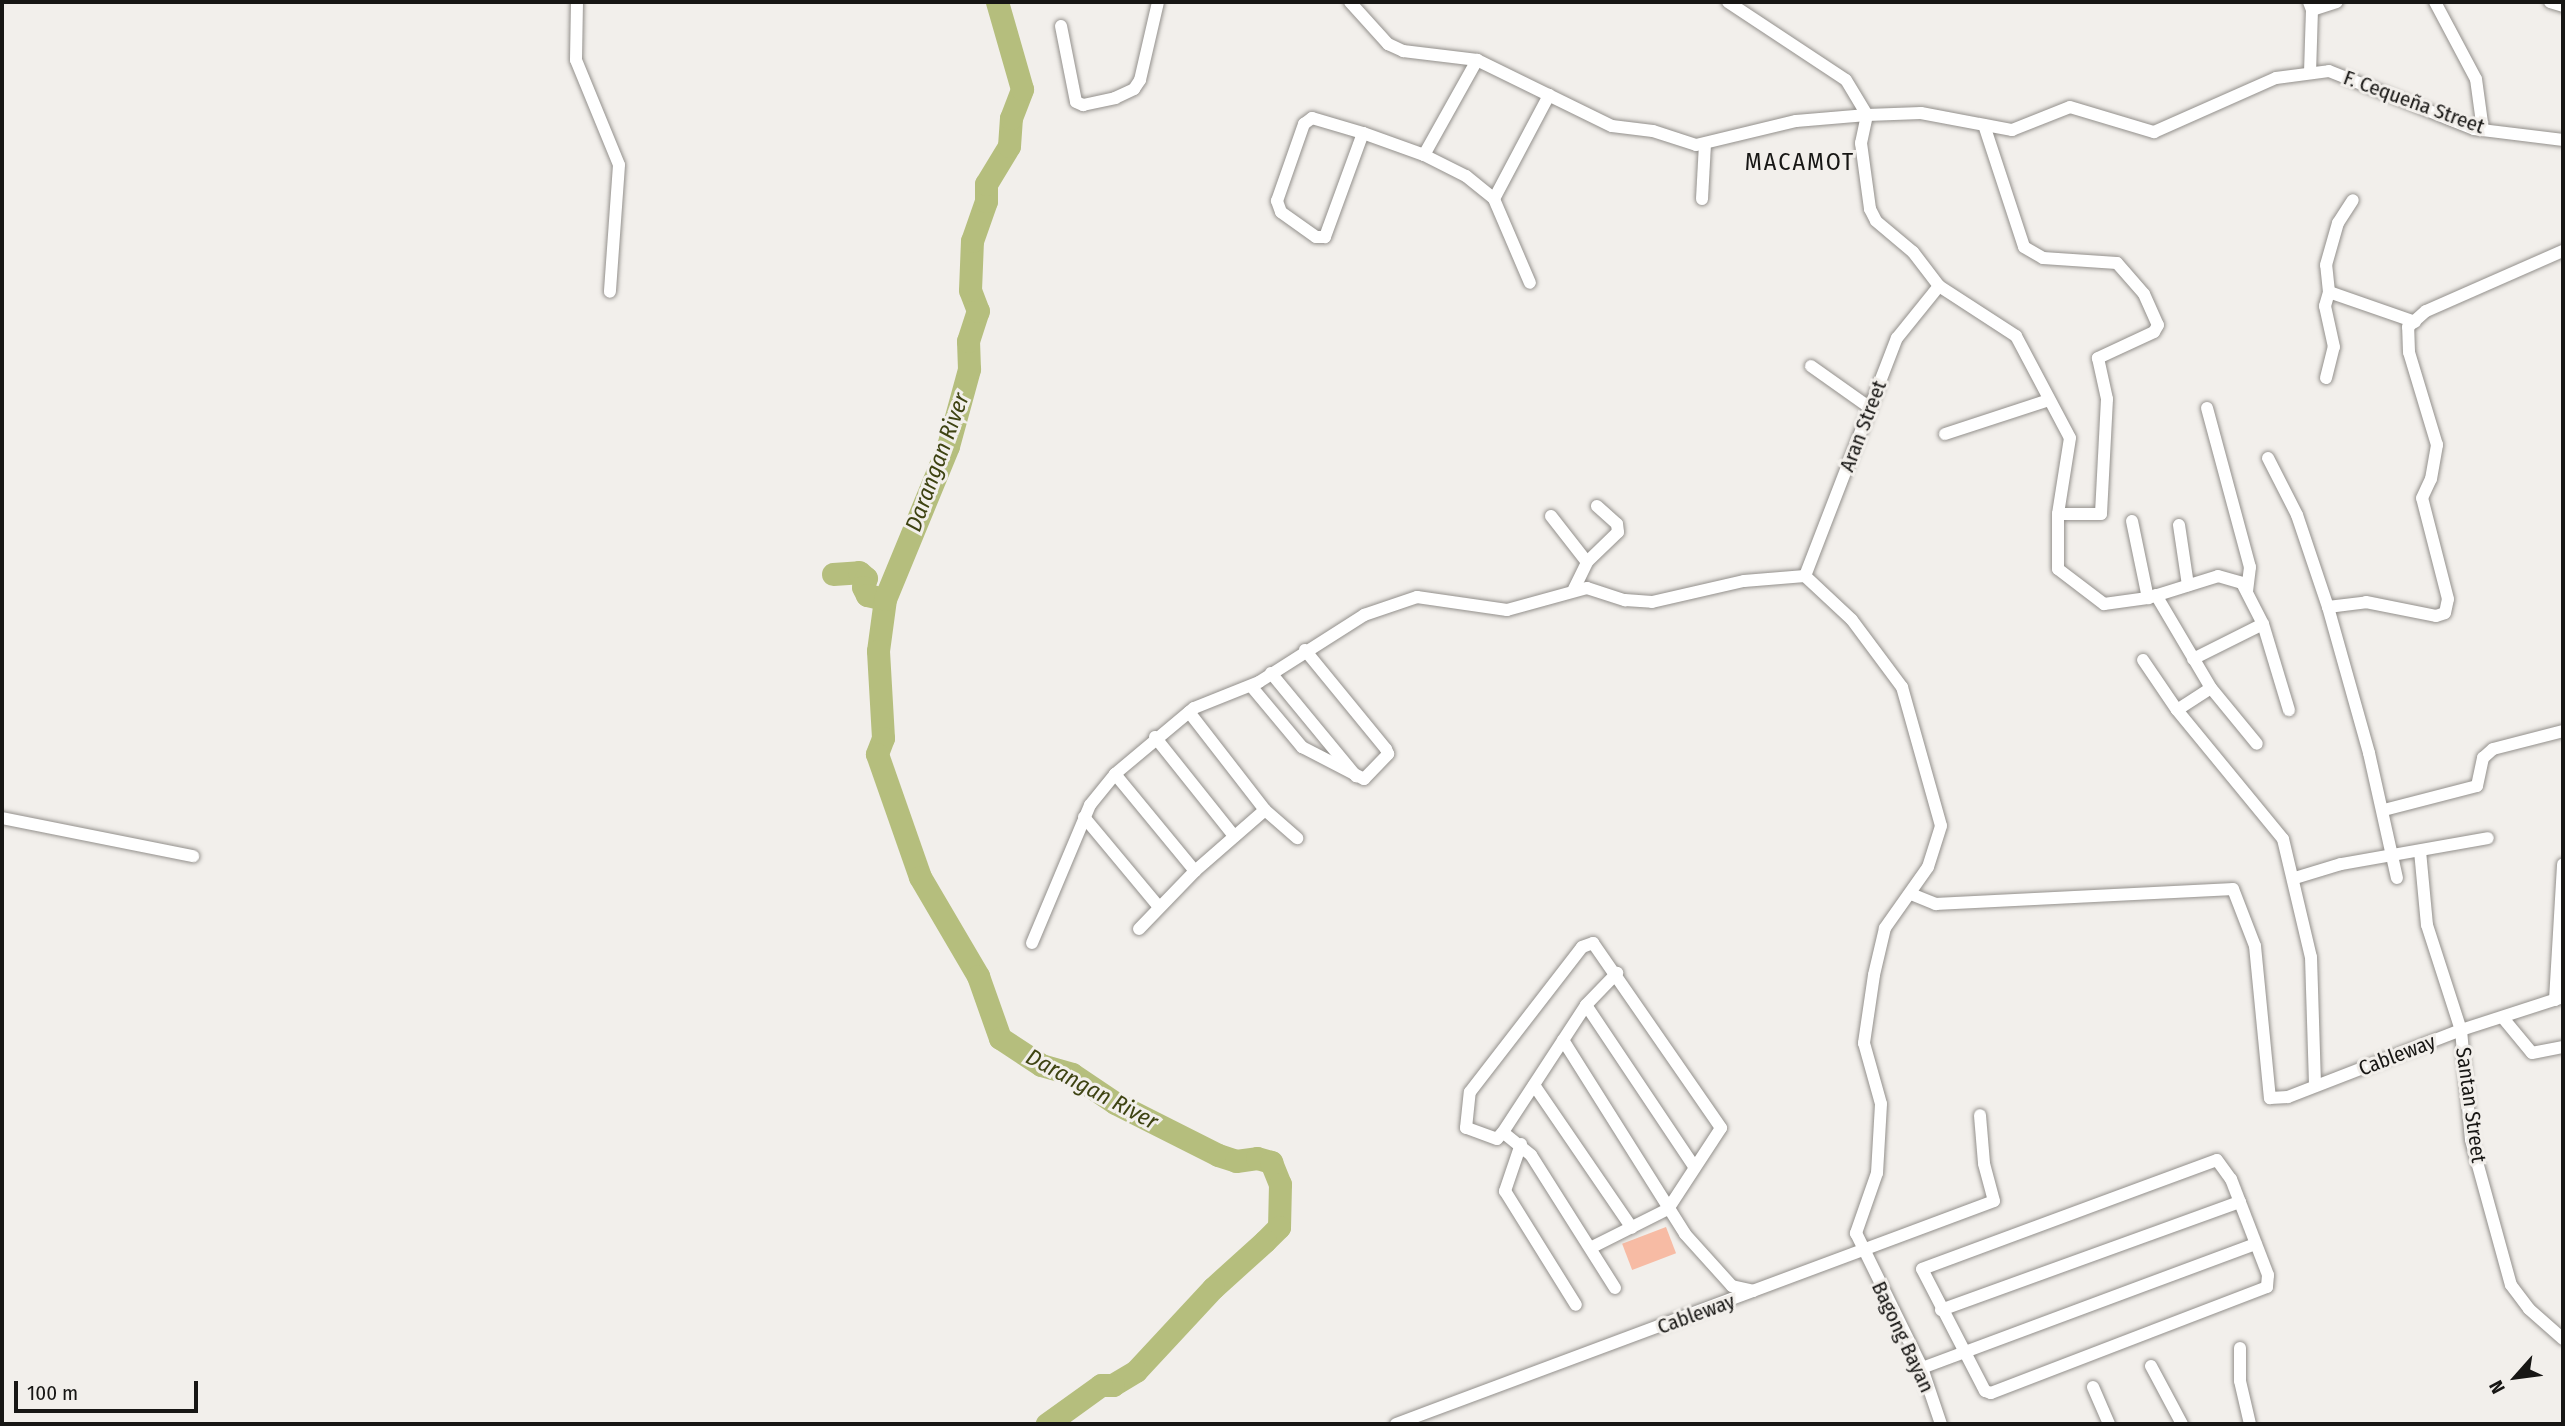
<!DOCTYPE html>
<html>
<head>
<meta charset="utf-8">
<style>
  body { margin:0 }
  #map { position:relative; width:2565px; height:1426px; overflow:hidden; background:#f2efeb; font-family:"Fira Sans Condensed",sans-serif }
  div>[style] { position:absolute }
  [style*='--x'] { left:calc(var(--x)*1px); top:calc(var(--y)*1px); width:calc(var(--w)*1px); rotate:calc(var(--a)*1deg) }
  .green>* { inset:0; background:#f7bba4; transform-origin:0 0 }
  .river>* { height:23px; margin:-11.5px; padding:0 11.5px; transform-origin:11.5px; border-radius:11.5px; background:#b5be7d }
  .roads { filter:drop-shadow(0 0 2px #93908c) drop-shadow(0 0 2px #93908c) }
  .minor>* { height:12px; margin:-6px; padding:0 6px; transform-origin:6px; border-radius:6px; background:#fff }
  span { translate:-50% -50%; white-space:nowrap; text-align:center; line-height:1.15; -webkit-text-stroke:6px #f2efeb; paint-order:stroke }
  .street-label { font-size:21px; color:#171614 }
  .water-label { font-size:23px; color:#3e4312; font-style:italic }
  .quarter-label { font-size:24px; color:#171614; letter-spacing:2px }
  .frame { position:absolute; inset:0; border:4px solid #171614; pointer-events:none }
  .north { position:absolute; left:2481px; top:1342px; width:70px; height:70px; -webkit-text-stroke:5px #f2efeb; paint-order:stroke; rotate:242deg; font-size:19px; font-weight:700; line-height:28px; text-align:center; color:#171614 }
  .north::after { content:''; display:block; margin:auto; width:24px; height:32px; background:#171614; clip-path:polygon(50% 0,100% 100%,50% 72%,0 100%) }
  .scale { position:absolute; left:14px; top:1381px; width:184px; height:32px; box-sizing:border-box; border:4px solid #171614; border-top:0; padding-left:9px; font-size:21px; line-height:24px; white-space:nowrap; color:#171614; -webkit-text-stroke:5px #f2efeb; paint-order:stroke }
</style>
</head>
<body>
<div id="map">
  <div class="green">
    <i style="left:1666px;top:1227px;width:28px;height:47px;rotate:69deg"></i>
  </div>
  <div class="river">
    <i style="--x:833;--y:574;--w:26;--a:-4"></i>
    <i style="--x:859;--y:572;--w:9;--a:41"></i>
    <i style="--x:866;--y:578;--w:9;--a:108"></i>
    <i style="--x:863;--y:587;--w:9;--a:63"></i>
    <i style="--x:867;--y:595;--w:18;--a:13"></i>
    <i style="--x:885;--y:599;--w:52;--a:97.7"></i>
    <i style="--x:878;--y:651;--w:87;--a:86.7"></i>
    <i style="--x:883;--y:738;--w:17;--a:111"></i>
    <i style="--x:877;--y:754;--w:130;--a:70.7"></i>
    <i style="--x:920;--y:877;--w:115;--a:59.6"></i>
    <i style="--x:978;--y:976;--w:66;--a:70.5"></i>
    <i style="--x:1000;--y:1038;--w:49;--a:33.4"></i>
    <i style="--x:1041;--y:1065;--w:32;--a:16"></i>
    <i style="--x:1072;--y:1074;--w:52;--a:34"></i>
    <i style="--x:1115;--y:1103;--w:115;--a:26.8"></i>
    <i style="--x:1218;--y:1155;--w:19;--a:18"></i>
    <i style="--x:1236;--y:1161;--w:21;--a:-8"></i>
    <i style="--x:1257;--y:1158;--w:15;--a:16"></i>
    <i style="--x:1271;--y:1162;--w:24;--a:68"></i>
    <i style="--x:1280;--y:1184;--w:43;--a:91.3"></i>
    <i style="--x:1279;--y:1227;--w:20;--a:135"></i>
    <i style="--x:1265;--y:1241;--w:70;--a:137.9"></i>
    <i style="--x:1213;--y:1288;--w:113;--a:132.9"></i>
    <i style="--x:1136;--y:1371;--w:27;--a:149"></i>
    <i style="--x:1113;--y:1385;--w:12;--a:180"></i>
    <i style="--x:1101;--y:1385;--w:67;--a:144.2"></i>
    <i style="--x:885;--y:599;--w:165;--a:-67.6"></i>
    <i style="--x:948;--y:446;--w:80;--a:-74.7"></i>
    <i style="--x:969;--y:369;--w:28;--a:-92"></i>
    <i style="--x:968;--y:341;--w:32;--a:-72"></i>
    <i style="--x:978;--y:311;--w:22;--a:-111"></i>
    <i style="--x:970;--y:290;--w:49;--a:-87.7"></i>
    <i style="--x:972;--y:241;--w:42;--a:-70.7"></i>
    <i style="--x:986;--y:201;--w:17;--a:-90"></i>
    <i style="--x:986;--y:184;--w:44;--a:-58.8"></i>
    <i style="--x:1009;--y:146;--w:28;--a:-86"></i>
    <i style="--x:1011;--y:118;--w:31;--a:-69"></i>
    <i style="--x:1022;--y:89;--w:91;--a:-106"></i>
  </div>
  <div class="roads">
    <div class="minor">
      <i style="--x:577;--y:2;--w:58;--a:91"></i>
      <i style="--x:576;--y:60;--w:113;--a:67.7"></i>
      <i style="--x:619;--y:165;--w:127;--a:94.1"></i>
      <i style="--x:1350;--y:2;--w:57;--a:47.9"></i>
      <i style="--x:1388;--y:44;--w:17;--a:25"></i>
      <i style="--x:1403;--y:51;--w:75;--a:6.9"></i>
      <i style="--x:1477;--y:60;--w:150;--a:26.1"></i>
      <i style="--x:1612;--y:126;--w:41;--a:7"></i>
      <i style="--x:1653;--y:131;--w:45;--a:18"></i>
      <i style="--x:1696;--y:145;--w:103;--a:-13.5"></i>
      <i style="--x:1796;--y:121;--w:71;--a:-4.8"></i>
      <i style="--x:1867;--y:115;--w:54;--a:-2.1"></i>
      <i style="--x:1921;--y:113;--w:93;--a:10.6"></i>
      <i style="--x:2012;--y:130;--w:62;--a:-21.6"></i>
      <i style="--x:2070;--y:107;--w:88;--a:16.6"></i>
      <i style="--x:2154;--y:132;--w:133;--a:-23.9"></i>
      <i style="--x:2276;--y:78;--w:53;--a:-7.5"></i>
      <i style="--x:2329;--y:71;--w:156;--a:21.8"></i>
      <i style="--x:2474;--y:129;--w:90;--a:7"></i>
      <i style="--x:1728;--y:2;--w:141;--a:33.5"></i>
      <i style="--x:1846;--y:80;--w:41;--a:59"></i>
      <i style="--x:2309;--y:2;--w:9;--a:69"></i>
      <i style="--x:2312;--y:10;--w:26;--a:-18"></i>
      <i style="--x:2435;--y:2;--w:87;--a:62"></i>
      <i style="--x:2476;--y:79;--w:51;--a:82.2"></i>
      <i style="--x:2550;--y:2;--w:14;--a:17"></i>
      <i style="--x:1061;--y:26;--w:77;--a:78.8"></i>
      <i style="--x:1076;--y:102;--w:8;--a:23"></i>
      <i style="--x:1083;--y:105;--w:33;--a:-12"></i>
      <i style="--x:1115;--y:98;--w:21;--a:-25"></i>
      <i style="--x:1134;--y:89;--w:11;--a:-56"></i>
      <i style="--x:1140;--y:80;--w:80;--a:-77"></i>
      <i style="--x:2310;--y:73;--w:63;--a:-88.2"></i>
      <i style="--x:1867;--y:115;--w:29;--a:102"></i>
      <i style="--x:1861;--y:143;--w:67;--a:82.2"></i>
      <i style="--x:1870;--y:209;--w:13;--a:63"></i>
      <i style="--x:1876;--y:221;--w:48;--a:40"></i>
      <i style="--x:1913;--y:252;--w:43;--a:52.6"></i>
      <i style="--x:1939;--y:286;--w:92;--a:33"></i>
      <i style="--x:2016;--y:336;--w:115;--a:62.1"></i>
      <i style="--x:2070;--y:438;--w:77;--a:99"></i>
      <i style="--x:2058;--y:514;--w:55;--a:90"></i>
      <i style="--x:2058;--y:569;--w:58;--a:37.3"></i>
      <i style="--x:2104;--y:604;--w:44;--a:-7.8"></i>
      <i style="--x:2148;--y:598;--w:73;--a:-17.4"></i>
      <i style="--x:2218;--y:576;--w:25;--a:16"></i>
      <i style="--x:2242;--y:583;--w:46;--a:62.9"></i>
      <i style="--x:2263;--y:624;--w:90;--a:73.2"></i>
      <i style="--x:1984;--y:125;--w:128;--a:71.8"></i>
      <i style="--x:2024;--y:247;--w:22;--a:30"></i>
      <i style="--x:2043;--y:258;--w:74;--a:3.9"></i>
      <i style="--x:2117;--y:263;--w:41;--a:48.9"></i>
      <i style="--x:2144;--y:294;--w:34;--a:66"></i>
      <i style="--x:2158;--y:325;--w:8;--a:120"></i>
      <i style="--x:2154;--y:332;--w:62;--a:155.1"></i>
      <i style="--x:2098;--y:358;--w:42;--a:77.6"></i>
      <i style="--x:2107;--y:399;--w:115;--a:93"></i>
      <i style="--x:2101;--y:514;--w:43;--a:180"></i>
      <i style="--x:1363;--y:133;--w:111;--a:110.1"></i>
      <i style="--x:1325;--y:237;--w:9;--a:180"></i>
      <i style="--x:1316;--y:237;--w:43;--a:-144.5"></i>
      <i style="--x:1281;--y:212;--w:12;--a:-110"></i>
      <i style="--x:1277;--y:201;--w:82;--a:-70.7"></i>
      <i style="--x:1304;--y:124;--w:10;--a:-37"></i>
      <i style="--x:1312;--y:118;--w:53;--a:16.4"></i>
      <i style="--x:1363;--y:133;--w:65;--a:19.8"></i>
      <i style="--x:1424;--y:155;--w:47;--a:26.6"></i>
      <i style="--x:1466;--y:176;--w:36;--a:39"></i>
      <i style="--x:1494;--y:199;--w:91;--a:66.8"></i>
      <i style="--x:1424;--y:155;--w:109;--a:-60.8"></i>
      <i style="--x:1494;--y:199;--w:118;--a:-62.1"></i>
      <i style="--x:1702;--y:199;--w:55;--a:-86.9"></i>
      <i style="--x:2329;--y:292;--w:91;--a:19.2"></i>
      <i style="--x:1811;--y:366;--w:72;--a:35.4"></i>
      <i style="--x:2326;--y:378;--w:32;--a:-76"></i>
      <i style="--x:2334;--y:347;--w:42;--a:-102.4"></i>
      <i style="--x:2325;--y:306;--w:15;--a:-74"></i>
      <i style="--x:2329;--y:292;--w:27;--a:-96"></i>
      <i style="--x:2326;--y:265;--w:44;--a:-74.1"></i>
      <i style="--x:2338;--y:223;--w:27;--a:-57"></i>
      <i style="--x:2207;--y:408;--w:165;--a:74.9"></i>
      <i style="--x:2250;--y:567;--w:25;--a:97"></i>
      <i style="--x:1945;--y:434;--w:109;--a:-18.1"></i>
      <i style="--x:2268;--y:458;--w:64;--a:63"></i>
      <i style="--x:2297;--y:515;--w:97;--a:71.4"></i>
      <i style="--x:2328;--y:607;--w:152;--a:74.3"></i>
      <i style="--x:2369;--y:753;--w:128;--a:77.4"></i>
      <i style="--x:1551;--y:516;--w:58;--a:52"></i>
      <i style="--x:2132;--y:521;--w:79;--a:78.3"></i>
      <i style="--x:2179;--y:525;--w:61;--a:81.5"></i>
      <i style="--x:1805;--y:576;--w:64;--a:43.1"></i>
      <i style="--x:1852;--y:620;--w:84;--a:53.3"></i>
      <i style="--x:1902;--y:687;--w:144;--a:74.3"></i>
      <i style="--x:1941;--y:826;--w:43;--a:107.6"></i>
      <i style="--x:1928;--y:867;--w:75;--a:125.2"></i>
      <i style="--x:1885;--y:928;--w:48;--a:103.2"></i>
      <i style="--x:1874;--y:975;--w:69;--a:98.4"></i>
      <i style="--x:1864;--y:1043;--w:63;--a:74.4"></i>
      <i style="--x:1881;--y:1104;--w:69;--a:93.3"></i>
      <i style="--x:1877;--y:1173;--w:64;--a:109.3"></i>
      <i style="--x:1856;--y:1233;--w:150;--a:63.9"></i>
      <i style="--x:1922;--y:1368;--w:59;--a:71.3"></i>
      <i style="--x:1805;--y:576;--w:255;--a:-68.9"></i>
      <i style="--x:1897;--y:338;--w:67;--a:-51.1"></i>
      <i style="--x:1574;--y:589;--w:30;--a:-64"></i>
      <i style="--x:1587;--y:562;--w:43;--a:-44.1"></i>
      <i style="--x:1618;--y:532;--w:8;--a:-97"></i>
      <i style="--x:1617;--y:524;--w:27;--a:-138"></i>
      <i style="--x:2156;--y:595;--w:108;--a:59.4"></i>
      <i style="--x:2211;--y:688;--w:72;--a:50.6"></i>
      <i style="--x:2328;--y:607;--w:38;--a:-7"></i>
      <i style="--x:2366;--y:602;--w:71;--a:11.3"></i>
      <i style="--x:2436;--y:616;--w:9;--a:-18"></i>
      <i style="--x:2445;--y:613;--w:14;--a:-78"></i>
      <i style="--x:2448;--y:599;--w:104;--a:-104.4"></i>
      <i style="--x:2422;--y:498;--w:21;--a:-65"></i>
      <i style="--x:2431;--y:479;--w:35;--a:-80"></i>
      <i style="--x:2437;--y:445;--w:97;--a:-106.8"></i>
      <i style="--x:2409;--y:352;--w:25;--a:-92"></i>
      <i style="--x:2408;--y:327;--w:24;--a:-42"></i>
      <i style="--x:2426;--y:311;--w:150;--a:-23.7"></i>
      <i style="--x:2193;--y:659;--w:78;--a:-26.6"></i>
      <i style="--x:2143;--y:660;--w:60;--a:55.8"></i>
      <i style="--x:2177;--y:710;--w:167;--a:50.6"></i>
      <i style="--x:2283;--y:839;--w:121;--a:76.7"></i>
      <i style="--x:2311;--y:957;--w:129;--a:88.2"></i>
      <i style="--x:1271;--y:673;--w:134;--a:50.5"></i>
      <i style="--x:1251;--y:686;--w:80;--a:50.1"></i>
      <i style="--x:1302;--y:747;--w:70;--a:27.3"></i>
      <i style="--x:1364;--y:779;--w:35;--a:-46"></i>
      <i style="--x:1388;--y:754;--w:5;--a:-112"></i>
      <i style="--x:1386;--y:749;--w:128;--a:-129.3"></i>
      <i style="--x:2177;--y:710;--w:40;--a:-32.9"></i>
      <i style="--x:1189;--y:712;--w:124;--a:52.2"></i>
      <i style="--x:1265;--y:810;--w:43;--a:41.2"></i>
      <i style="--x:1155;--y:737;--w:127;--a:51.4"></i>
      <i style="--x:1115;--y:774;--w:126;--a:50.5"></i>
      <i style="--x:2384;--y:810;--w:96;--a:-14.5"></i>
      <i style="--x:2477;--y:786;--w:29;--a:-78"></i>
      <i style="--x:2483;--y:758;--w:13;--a:-42"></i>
      <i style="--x:2493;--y:749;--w:72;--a:-14.4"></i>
      <i style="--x:1084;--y:817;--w:117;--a:50.2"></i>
      <i style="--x:2;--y:818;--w:195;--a:11.3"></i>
      <i style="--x:2420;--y:851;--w:74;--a:84.6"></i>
      <i style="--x:2427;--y:925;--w:110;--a:72.1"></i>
      <i style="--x:2461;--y:1030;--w:110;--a:84.8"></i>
      <i style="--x:2471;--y:1140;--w:150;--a:74.6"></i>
      <i style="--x:2511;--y:1285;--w:30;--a:53"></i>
      <i style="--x:2529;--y:1309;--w:45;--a:41.4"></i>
      <i style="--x:2295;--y:878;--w:48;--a:-16.9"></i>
      <i style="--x:2341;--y:864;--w:149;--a:-10"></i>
      <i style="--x:1911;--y:894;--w:27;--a:22"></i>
      <i style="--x:1936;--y:904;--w:297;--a:-2.9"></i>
      <i style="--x:2233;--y:889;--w:61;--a:68.9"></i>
      <i style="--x:2255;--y:946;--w:153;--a:84.4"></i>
      <i style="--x:2270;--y:1098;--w:18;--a:-3"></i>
      <i style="--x:2288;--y:1097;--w:186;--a:-21.2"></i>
      <i style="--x:2461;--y:1030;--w:107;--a:-17.9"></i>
      <i style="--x:1139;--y:929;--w:81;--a:-46"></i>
      <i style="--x:1195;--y:871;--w:93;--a:-41.1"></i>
      <i style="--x:1032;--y:943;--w:150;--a:-67.2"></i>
      <i style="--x:1090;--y:805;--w:40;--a:-51"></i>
      <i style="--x:1115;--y:774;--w:103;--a:-39.9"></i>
      <i style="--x:1194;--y:708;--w:70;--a:-21.8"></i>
      <i style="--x:1259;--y:682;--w:125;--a:-32.5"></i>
      <i style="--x:1364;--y:615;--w:56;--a:-18.8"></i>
      <i style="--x:1417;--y:597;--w:91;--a:8.2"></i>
      <i style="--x:1507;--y:610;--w:83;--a:-15.4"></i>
      <i style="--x:1587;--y:588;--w:40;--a:18"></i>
      <i style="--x:1625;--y:600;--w:27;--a:4"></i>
      <i style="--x:1652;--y:602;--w:94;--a:-12.9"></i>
      <i style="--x:1744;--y:581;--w:61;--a:-4.7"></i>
      <i style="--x:2555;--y:1000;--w:136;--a:-86.6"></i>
      <i style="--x:1586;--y:1005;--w:192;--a:56.2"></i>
      <i style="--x:2503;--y:1018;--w:45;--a:50.4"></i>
      <i style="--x:2532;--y:1053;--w:32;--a:-11"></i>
      <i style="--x:1563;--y:1040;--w:229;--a:57.8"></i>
      <i style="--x:1685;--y:1234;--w:70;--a:47.9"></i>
      <i style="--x:1732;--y:1286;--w:22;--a:13"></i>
      <i style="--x:1534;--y:1085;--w:173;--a:55.6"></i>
      <i style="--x:1503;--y:1132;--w:9;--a:131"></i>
      <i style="--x:1497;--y:1139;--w:33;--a:-160"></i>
      <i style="--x:1466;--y:1128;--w:36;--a:-84"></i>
      <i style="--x:1470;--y:1092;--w:183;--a:-52.3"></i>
      <i style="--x:1582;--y:947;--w:12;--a:-20"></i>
      <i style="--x:1593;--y:943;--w:225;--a:55.3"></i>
      <i style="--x:1721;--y:1128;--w:97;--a:123.2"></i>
      <i style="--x:1668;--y:1209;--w:85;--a:153.4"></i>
      <i style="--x:1521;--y:1144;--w:50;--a:108.8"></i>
      <i style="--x:1505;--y:1191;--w:134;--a:58.1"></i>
      <i style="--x:2217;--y:1160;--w:24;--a:54"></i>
      <i style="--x:2231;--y:1179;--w:103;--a:68.9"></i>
      <i style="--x:2268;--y:1275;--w:12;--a:95"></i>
      <i style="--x:2267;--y:1287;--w:296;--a:159"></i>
      <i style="--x:1991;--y:1393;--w:6;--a:-162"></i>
      <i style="--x:1985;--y:1391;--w:137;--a:-117.3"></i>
      <i style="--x:1922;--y:1269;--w:314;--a:-20.3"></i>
      <i style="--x:1615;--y:1288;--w:157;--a:-122.3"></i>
      <i style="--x:1531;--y:1155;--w:36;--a:-141"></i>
      <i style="--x:1503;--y:1132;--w:152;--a:-56.8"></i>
      <i style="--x:1586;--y:1005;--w:45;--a:-45.9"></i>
      <i style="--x:1941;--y:1310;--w:318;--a:-19.9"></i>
      <i style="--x:2240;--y:1348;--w:33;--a:90"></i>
      <i style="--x:2240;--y:1381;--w:44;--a:76.9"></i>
      <i style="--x:2151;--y:1366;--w:66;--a:61.9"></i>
      <i style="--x:1922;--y:1368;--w:356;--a:-20.4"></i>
      <i style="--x:2093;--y:1387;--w:40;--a:66.6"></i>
      <i style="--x:1396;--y:1424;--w:638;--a:-20.45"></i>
      <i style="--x:1994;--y:1201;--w:39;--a:-105"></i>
      <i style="--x:1984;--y:1163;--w:48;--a:-94.8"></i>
    </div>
  </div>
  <div class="street-label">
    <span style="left:2414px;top:102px;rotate:20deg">F. Cequeña Street</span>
    <span style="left:1863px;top:426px;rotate:-69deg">Aran Street</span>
    <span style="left:2397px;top:1055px;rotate:-21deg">Cableway</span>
    <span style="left:2471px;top:1105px;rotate:82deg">Santan Street</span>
    <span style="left:1696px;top:1314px;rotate:-20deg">Cableway</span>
    <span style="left:1903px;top:1337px;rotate:65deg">Bagong Bayan</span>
  </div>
  <div class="water-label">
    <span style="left:937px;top:462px;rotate:-70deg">Darangan River</span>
    <span style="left:1092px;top:1089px;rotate:28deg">Darangan River</span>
  </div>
  <div class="quarter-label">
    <span style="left:1800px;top:163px">MACAMOT</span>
  </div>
  <div class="frame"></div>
  <div class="north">N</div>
  <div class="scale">100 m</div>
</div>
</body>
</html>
